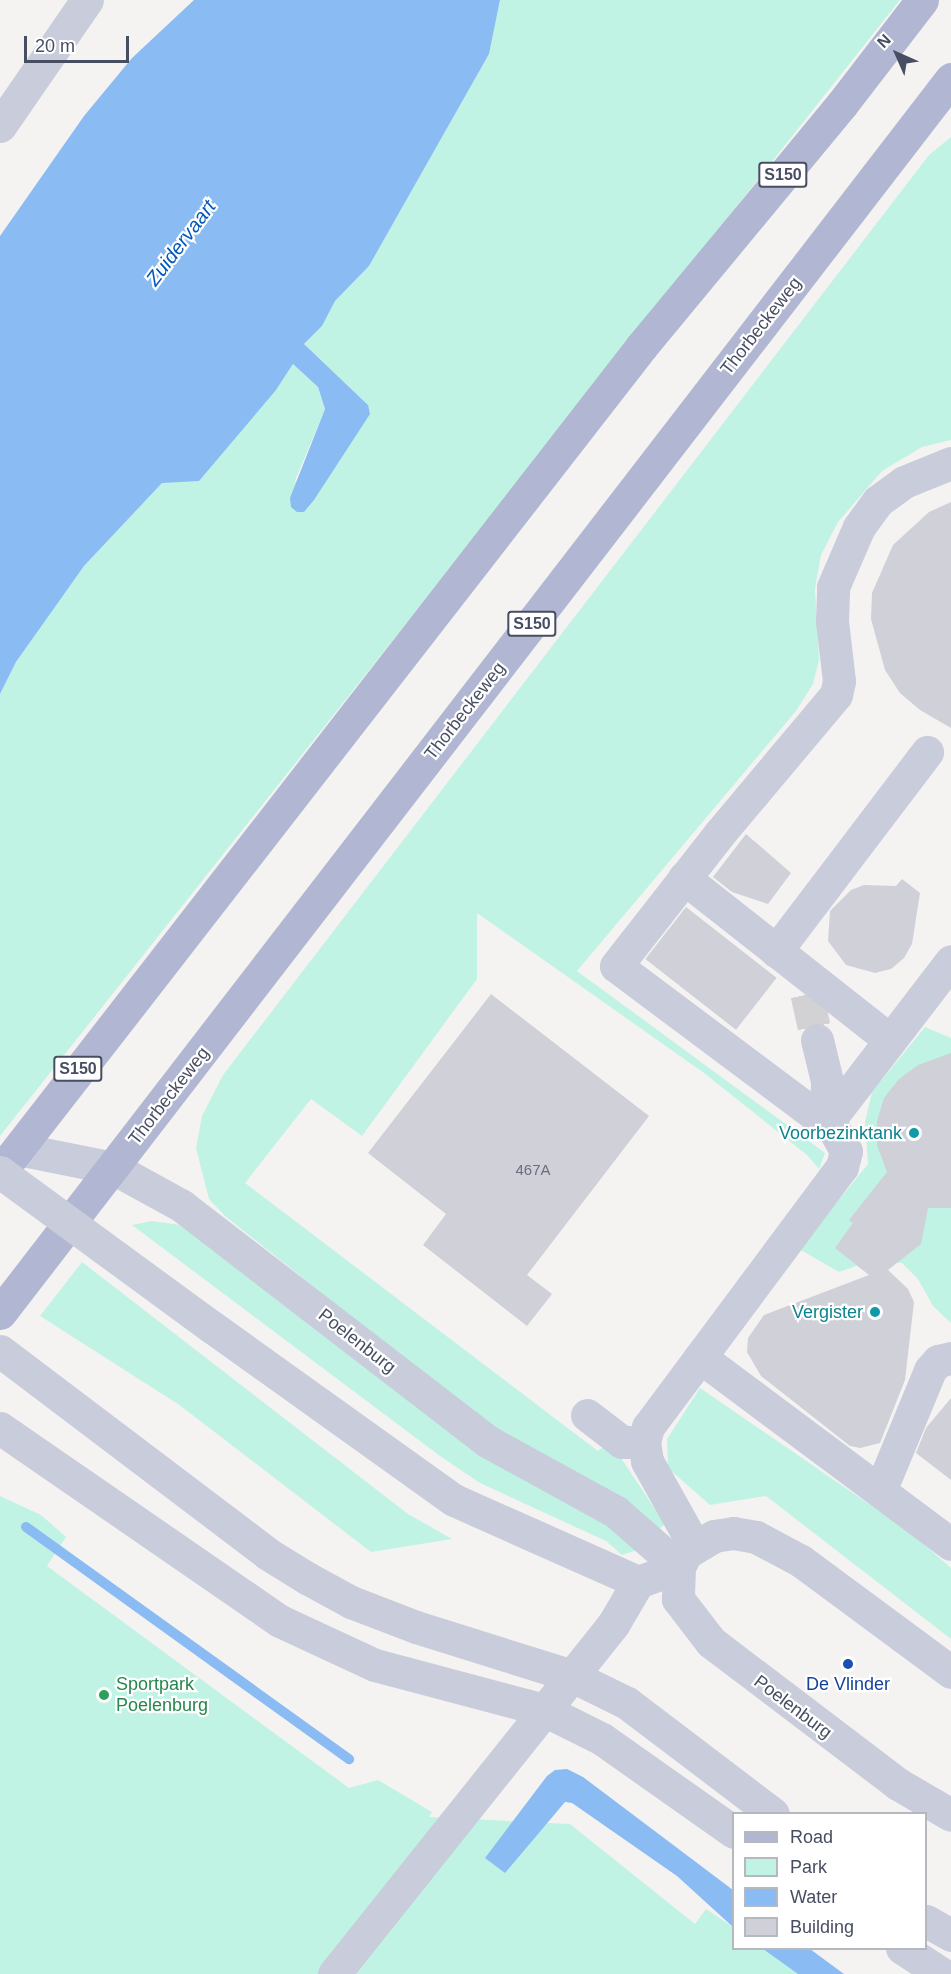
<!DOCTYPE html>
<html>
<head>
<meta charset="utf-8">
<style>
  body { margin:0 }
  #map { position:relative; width:951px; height:1974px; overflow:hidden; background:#f5f3f2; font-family:Arial,sans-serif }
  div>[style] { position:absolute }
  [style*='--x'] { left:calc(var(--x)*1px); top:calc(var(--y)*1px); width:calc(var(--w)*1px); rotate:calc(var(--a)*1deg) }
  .green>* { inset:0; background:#c0f3e4 }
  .water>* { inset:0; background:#8abbf3 }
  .stream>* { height:10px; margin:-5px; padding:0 5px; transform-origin:5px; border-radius:5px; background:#8abbf3 }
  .building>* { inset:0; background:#cfd0d8; transform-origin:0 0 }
  .minor-tunnel>* { height:33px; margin-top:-16.5px; transform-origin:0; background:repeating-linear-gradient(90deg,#d2d2d5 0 33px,transparent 0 49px) }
  .minor>* { height:33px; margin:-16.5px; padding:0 16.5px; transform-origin:16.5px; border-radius:16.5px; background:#c9ccda }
  .major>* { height:33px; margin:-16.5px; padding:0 16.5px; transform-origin:16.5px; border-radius:16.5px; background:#b1b7d2 }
  .minor-bridge>* { height:33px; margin:-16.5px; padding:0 16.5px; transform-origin:16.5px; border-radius:16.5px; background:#c9ccda }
  .dots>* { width:16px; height:16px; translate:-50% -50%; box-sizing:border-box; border:3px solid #fff; border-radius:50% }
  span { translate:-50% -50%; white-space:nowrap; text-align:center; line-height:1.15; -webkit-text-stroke:4.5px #fff; paint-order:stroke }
  .number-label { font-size:15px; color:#6a6e80 }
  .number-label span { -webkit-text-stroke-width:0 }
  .shield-label span { padding:2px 4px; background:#fff; border:2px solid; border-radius:4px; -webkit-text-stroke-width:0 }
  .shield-label { font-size:16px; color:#484e62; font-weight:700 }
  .street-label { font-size:18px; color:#484e62 }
  .culture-label { font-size:18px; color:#0d838f }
  .right { translate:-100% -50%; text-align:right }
  .transit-label { font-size:18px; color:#164399 }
  .leisure-label { font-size:18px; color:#27864d }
  .left { translate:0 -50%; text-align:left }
  .water-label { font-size:20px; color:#0358ba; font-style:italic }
  .legend { position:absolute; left:732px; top:1812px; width:195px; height:138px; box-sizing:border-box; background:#fff; border:2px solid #b6b8c0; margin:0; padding:8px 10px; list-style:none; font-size:18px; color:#484e62 }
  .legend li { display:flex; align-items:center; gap:12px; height:30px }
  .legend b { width:30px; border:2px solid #b6b8c0 }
  .north { position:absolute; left:867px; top:24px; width:60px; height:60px; -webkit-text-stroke:4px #fff; paint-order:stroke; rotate:315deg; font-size:16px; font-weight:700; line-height:24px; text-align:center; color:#484e62 }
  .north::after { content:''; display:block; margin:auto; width:21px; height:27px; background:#484e62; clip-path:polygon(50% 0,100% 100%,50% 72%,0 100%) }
  .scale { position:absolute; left:24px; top:36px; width:105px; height:27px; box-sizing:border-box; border:3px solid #484e62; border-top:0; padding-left:8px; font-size:18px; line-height:21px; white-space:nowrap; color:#484e62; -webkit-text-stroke:4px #fff; paint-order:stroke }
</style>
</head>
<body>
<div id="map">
  <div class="green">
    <i style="clip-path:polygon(500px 0,900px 0,0 1136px,0 694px,16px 662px,84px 566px,162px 483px,276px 390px,293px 364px,318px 387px,325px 409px,294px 483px,368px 405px,304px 344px,322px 326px,335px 301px,369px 266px,489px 54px)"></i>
    <i style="clip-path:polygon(951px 137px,951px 440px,922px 447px,882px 471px,838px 522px,821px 555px,815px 589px,819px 660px,813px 684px,796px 711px,577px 971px,825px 1153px,819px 1169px,807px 1155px,704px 1073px,477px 913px,477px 979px,362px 1136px,311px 1099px,245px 1183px,598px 1451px,607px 1444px,617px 1452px,665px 1524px,656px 1532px,475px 1415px,225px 1216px,209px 1199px,196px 1148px,202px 1116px,223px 1075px,929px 155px)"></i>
    <i style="clip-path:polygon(925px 1027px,951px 1038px,951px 1323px,933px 1306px,918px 1279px,902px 1263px,873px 1260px,839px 1272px,799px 1249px,868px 1164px,865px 1122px,872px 1092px)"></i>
    <i style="clip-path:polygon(152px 1221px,181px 1225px,570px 1496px,638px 1550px,622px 1555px,606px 1541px,480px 1483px,440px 1456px,132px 1225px)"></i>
    <i style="clip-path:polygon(82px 1262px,408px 1514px,452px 1539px,371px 1552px,178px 1404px,40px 1316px)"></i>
    <i style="clip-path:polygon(700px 1388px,911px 1533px,951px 1568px,951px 1639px,766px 1496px,710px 1505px,668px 1468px,667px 1439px)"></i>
    <i style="clip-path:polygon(0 1496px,41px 1515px,66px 1537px,47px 1566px,349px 1788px,378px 1780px,432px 1812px,429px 1817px,570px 1824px,695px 1924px,706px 1909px,733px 1927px,734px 1948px,763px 1949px,798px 1974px,0 1974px)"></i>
  </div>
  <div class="water">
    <i style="clip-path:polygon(194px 0,500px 0,489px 54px,369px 266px,335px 301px,322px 326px,304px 344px,368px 405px,370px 414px,314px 500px,304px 512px,297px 512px,291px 507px,290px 498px,325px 409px,318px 387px,293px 364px,276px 390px,199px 481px,162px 483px,84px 566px,16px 662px,0 694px,0 236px,84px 116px,132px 58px)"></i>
    <i style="clip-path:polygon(567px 1769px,583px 1777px,733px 1890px,733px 1927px,677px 1876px,572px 1803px,565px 1802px,505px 1873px,485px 1858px,547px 1776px,555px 1770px)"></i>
    <i style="clip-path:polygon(763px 1949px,810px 1949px,844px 1974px,798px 1974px)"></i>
  </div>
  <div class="stream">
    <i style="--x:26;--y:1527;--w:398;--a:35.7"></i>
  </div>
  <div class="building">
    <i style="clip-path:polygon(951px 502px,951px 728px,920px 710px,900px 693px,885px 670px,871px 619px,872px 593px,893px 545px,929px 512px)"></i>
    <i style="clip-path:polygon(746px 834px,791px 873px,768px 904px,732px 892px,713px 877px)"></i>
    <i style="clip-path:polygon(902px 879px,920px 893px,912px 944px,904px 958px,891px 969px,875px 973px,846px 965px,828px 941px,830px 911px,851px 890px,864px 885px,896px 886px)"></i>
    <i style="left:686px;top:907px;width:115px;height:66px;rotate:38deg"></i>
    <i style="clip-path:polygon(491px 994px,649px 1116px,527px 1275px,552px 1294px,527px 1326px,423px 1245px,446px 1214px,368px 1153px)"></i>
    <i style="clip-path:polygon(951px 1053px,951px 1208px,928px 1208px,921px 1244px,888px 1270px,908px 1289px,914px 1302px,905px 1380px,880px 1443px,860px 1448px,850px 1446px,761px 1376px,747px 1352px,748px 1338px,764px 1315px,869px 1275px,835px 1248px,853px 1223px,849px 1220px,887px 1172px,877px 1145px,877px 1121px,884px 1098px,899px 1079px,918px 1065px)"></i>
    <i style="clip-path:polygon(951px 1398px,951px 1480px,916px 1453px,926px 1428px)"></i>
  </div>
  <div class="minor-tunnel">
    <i style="--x:807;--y:994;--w:47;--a:77.7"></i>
  </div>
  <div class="minor">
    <i style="--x:0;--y:126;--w:153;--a:-55.4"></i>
    <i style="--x:684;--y:878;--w:262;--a:38.2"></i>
    <i style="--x:776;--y:951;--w:250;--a:-52.8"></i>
    <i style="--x:817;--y:1040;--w:42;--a:76.3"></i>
    <i style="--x:827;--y:1081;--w:43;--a:91.3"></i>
    <i style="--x:826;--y:1124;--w:205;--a:-52.5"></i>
    <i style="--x:18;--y:1149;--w:97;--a:11.3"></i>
    <i style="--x:113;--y:1168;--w:79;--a:28.8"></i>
    <i style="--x:182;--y:1206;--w:385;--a:37.6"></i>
    <i style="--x:487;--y:1441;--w:147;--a:28.8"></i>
    <i style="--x:616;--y:1512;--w:84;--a:41.1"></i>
    <i style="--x:212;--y:1327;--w:297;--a:35.6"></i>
    <i style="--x:454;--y:1500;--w:201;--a:24"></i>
    <i style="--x:0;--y:1351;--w:336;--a:37.1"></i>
    <i style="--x:268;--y:1554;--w:46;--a:31.6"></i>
    <i style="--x:307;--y:1578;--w:50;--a:28.6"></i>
    <i style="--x:351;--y:1602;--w:70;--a:21"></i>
    <i style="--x:416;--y:1627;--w:164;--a:17.4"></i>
    <i style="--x:572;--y:1676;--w:61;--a:26.1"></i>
    <i style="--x:627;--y:1703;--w:183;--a:37.2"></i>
    <i style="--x:700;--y:1357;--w:313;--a:36.7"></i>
    <i style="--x:587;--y:1415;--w:44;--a:37.6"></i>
    <i style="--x:622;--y:1442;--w:22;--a:0"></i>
    <i style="--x:0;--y:1428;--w:340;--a:34.6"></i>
    <i style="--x:280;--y:1621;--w:105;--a:24.9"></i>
    <i style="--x:375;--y:1665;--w:175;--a:14.9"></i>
    <i style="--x:544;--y:1710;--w:65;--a:26.6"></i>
    <i style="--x:602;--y:1739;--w:161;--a:35.2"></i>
    <i style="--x:880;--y:1491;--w:131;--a:-67.5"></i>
    <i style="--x:930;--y:1370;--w:12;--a:-48"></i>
    <i style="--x:938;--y:1361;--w:13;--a:-13"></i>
    <i style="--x:695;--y:1547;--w:98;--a:-119.2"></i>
    <i style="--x:647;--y:1461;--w:19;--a:-99"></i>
    <i style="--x:644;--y:1442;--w:16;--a:-75"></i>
    <i style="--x:648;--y:1427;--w:324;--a:-53.3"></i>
    <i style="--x:842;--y:1167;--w:16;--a:-76"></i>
    <i style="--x:846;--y:1151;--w:25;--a:-119"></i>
    <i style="--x:834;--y:1129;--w:272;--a:-143.2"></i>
    <i style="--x:616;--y:966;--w:169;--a:-52"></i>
    <i style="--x:720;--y:833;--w:180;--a:-50"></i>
    <i style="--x:836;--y:695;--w:14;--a:-78"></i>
    <i style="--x:839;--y:681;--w:60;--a:-96.7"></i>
    <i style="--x:832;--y:621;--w:34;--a:-88"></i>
    <i style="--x:833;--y:587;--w:65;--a:-66.6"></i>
    <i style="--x:859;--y:527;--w:32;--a:-54"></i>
    <i style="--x:878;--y:501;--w:32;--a:-36"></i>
    <i style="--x:904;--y:482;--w:51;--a:-22"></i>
    <i style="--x:951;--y:1672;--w:187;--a:-143.5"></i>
    <i style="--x:801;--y:1561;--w:51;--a:-151.9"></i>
    <i style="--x:756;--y:1537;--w:23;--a:-170"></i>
    <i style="--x:733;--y:1533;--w:19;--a:171"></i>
    <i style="--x:714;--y:1536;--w:33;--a:149"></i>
    <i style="--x:686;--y:1553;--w:16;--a:117"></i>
    <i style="--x:679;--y:1567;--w:32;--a:92"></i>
    <i style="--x:678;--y:1599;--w:54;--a:52.5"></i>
    <i style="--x:711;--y:1642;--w:235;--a:37.2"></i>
    <i style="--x:898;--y:1784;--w:61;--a:30.3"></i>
    <i style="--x:926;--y:1921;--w:29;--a:29"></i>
    <i style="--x:902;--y:1948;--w:48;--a:33"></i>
    <i style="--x:334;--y:1974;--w:449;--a:-51.4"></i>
    <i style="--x:614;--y:1623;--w:48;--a:-59.7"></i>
    <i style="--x:638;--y:1582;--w:44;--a:-20.1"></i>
  </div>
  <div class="major">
    <i style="--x:0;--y:1172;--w:1045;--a:-52.15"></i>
    <i style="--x:641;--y:347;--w:315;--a:-50.4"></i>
    <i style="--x:842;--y:104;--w:131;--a:-52.4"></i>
    <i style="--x:0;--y:1313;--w:1558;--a:-52.38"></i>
  </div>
  <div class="minor-bridge">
    <i style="--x:0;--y:1172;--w:263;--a:36.2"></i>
  </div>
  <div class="dots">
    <i style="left:914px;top:1133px;background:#0f9aa8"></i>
    <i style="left:875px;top:1312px;background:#0f9aa8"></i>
    <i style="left:848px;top:1664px;background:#1a4fb4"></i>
    <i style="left:104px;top:1695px;background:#2e9e5b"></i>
  </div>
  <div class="number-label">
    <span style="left:533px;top:1170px">467A</span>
  </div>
  <div class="shield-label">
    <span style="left:783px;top:175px">S150</span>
    <span style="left:532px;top:624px">S150</span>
    <span style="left:78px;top:1069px">S150</span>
  </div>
  <div class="street-label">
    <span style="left:761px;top:326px;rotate:-52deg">Thorbeckeweg</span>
    <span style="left:465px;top:711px;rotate:-52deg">Thorbeckeweg</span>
    <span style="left:169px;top:1096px;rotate:-52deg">Thorbeckeweg</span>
    <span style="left:357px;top:1341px;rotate:38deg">Poelenburg</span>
    <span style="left:793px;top:1707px;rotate:37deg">Poelenburg</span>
  </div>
  <div class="culture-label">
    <span class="right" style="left:902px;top:1133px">Voorbezinktank</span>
    <span class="right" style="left:863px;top:1312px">Vergister</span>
  </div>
  <div class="transit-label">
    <span style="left:848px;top:1684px">De Vlinder</span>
  </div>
  <div class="leisure-label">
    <span class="left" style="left:116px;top:1695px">Sportpark<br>Poelenburg</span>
  </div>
  <div class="water-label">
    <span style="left:181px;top:243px;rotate:-53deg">Zuidervaart</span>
  </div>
  <ul class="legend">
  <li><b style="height:8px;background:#b1b7d2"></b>Road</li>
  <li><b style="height:16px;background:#c0f3e4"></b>Park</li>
  <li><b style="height:16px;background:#8abbf3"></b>Water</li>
  <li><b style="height:16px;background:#cfd0d8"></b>Building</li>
  </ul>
  <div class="north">N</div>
  <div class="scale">20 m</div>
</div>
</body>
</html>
